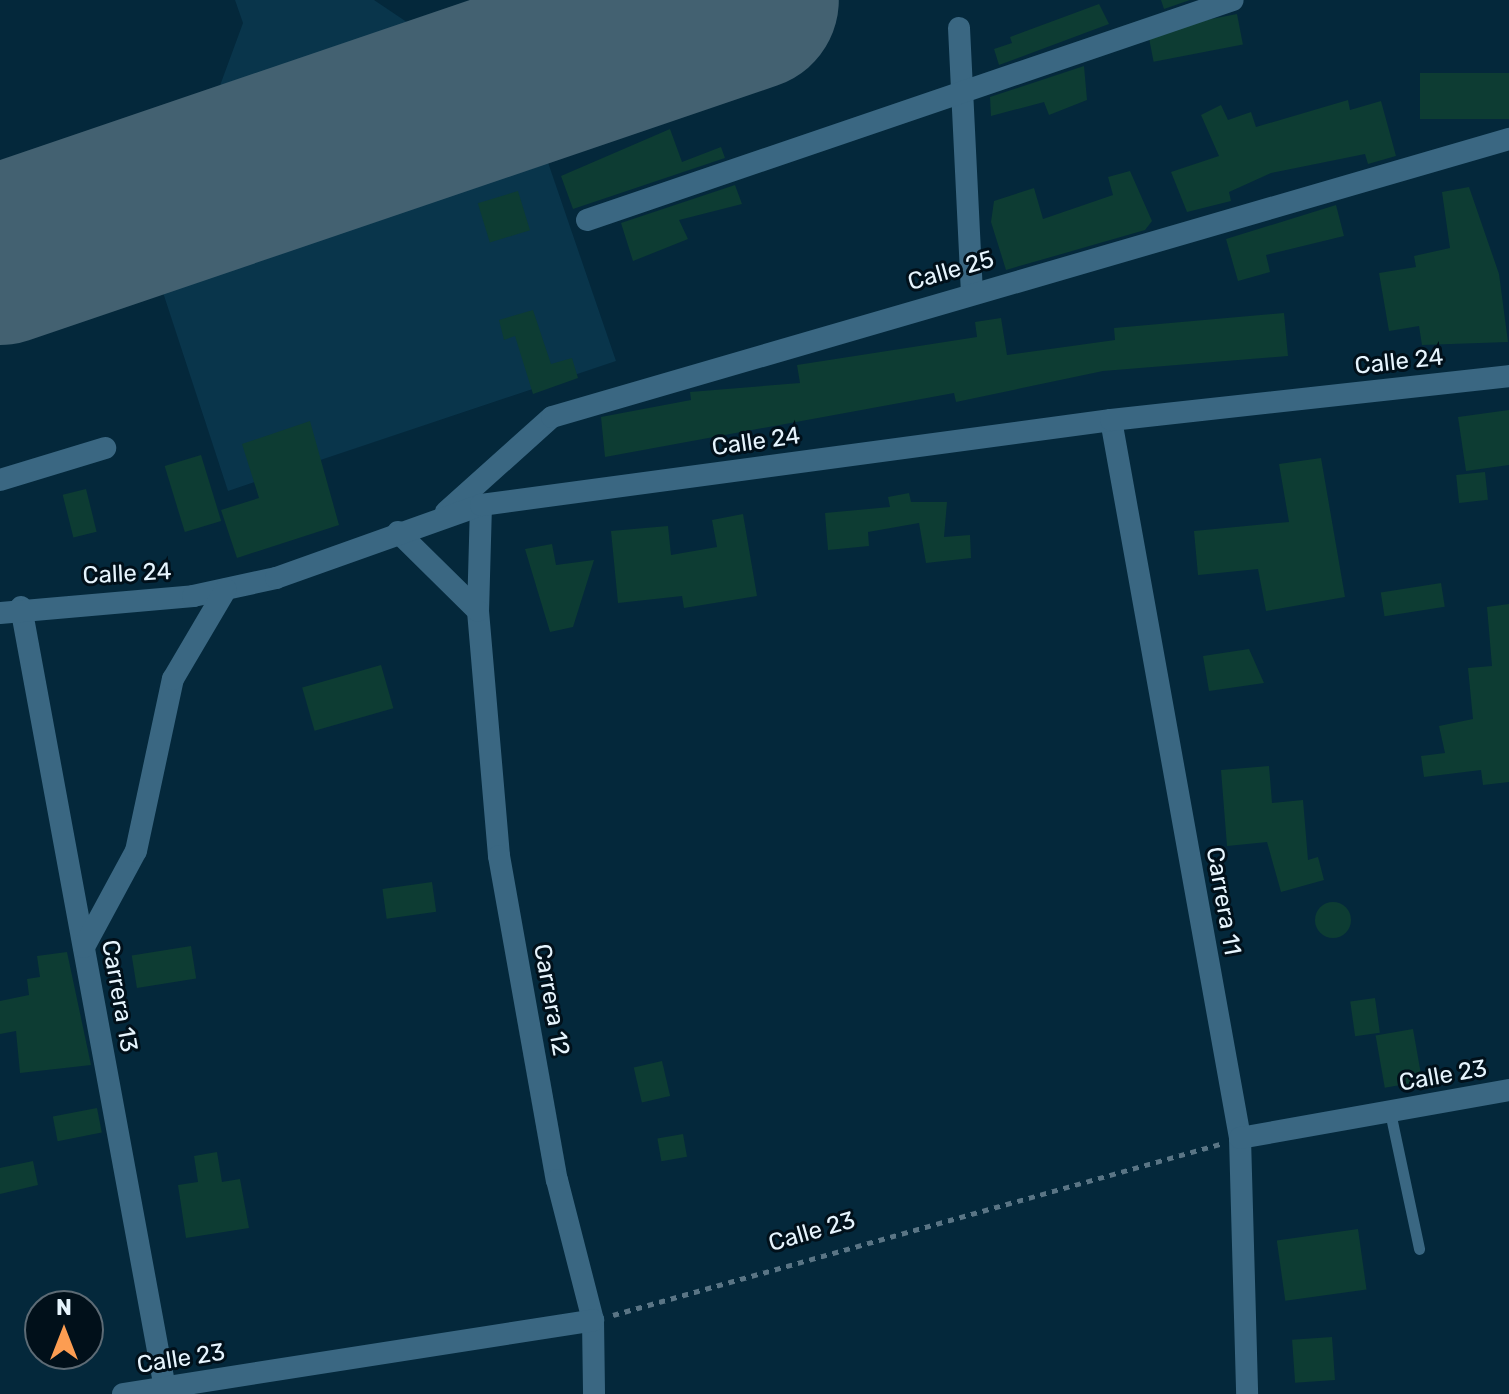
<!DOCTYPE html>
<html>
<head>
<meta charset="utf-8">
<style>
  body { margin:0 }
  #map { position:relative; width:1509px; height:1394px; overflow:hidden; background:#04283b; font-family:Rubik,sans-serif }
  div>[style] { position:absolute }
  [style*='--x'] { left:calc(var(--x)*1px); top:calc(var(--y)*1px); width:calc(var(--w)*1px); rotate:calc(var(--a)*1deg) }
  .built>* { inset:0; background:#09354b }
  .runway>* { height:180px; margin:-90px; padding:0 90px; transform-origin:90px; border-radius:90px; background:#436171 }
  .building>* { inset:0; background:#0d3c33; transform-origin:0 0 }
  .round { border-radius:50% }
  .path>* { height:5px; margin-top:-2.5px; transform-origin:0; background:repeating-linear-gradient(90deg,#5a7585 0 6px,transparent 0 12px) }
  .service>* { height:11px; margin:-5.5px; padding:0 5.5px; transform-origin:5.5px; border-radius:5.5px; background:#3a6782 }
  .minor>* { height:22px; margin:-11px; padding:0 11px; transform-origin:11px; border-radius:11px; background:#3a6782 }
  span { translate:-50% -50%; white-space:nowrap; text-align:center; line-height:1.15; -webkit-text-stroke:6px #01101a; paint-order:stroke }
  .street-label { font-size:24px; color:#e6f4fd }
  .north { position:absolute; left:24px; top:1290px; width:80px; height:80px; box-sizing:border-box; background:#01101a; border:2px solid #5d6b75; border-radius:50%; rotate:0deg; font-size:22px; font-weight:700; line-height:32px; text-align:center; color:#e6f4fd }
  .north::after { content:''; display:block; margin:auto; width:28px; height:36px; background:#fc9d52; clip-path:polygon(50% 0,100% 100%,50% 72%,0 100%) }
</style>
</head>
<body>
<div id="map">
  <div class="built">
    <i style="clip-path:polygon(235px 0,374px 0,499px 84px,540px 139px,616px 361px,228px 491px,154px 265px,243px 23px)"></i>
  </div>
  <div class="runway">
    <i style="--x:0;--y:255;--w:791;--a:-18.8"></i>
  </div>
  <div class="building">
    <i style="clip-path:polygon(1161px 0,1190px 0,1164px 9px)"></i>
    <i style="clip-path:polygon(1099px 4px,1109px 24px,999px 65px,994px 49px,1012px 43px,1010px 37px)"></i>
    <i style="left:1237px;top:14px;width:31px;height:91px;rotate:79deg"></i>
    <i style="clip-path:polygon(1084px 66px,1087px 100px,1049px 115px,1044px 102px,991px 116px,990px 97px)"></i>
    <i style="left:1509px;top:73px;width:46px;height:89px;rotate:90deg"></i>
    <i style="clip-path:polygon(1348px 100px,1350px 110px,1381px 101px,1396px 156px,1368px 164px,1365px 154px,1271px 173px,1229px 192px,1231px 201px,1187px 212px,1171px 172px,1219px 156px,1201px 115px,1221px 105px,1228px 120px,1251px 112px,1256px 127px)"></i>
    <i style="clip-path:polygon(670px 129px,682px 162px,721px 147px,725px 158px,573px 209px,561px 176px)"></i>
    <i style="clip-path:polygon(1130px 171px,1152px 221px,1145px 230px,1006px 270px,991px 222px,994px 201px,1034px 188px,1043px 219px,1113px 195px,1108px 177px)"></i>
    <i style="clip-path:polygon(735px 185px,742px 204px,679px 220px,688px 239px,633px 261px,621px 223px)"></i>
    <i style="clip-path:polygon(1469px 187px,1499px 274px,1508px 342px,1422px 345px,1419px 326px,1389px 331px,1379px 273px,1416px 267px,1414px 256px,1450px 248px,1442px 192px)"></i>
    <i style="left:518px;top:191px;width:41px;height:42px;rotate:73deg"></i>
    <i style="clip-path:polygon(1336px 205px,1344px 236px,1266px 255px,1270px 272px,1238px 281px,1226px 239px)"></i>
    <i style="clip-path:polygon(533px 310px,551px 364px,572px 358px,578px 378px,533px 394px,515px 336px,504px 340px,499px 320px)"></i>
    <i style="clip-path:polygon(1284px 313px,1288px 356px,1103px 371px,956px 402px,954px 393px,605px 457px,601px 417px,691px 400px,690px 392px,800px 383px,797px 365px,977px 337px,975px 322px,1001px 318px,1007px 355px,1115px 340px,1114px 328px)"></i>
    <i style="clip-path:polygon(1509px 410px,1509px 465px,1466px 471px,1458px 417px)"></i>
    <i style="clip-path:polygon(310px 421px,339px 525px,237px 558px,221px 510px,259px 498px,242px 444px)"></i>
    <i style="left:201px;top:455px;width:69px;height:38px;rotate:73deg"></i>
    <i style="clip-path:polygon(1321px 458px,1345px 597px,1266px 611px,1258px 569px,1198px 575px,1194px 531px,1289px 522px,1279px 464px)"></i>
    <i style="left:1485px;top:472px;width:28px;height:29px;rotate:84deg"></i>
    <i style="left:86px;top:489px;width:44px;height:24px;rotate:76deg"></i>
    <i style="clip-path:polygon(909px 493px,911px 502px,947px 502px,944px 537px,970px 535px,971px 558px,926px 563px,919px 523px,868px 532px,869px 546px,828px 550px,825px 513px,890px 507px,888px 497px)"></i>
    <i style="clip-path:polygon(743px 514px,757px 596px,684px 608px,682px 596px,618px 603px,611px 531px,668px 526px,671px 555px,717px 547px,712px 520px)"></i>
    <i style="clip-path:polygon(552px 544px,556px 565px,594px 560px,573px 627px,550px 632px,525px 549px)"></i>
    <i style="left:1441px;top:583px;width:24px;height:61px;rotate:81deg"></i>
    <i style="clip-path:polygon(1509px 604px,1509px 782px,1483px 785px,1481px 770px,1424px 777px,1421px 756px,1445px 753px,1439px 726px,1473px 719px,1468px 668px,1492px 666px,1487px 607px)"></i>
    <i style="clip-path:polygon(1249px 649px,1264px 683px,1209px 691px,1203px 656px)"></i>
    <i style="left:381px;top:665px;width:45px;height:82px;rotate:74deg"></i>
    <i style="clip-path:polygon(1269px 766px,1272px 803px,1303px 800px,1308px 860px,1318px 857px,1324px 880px,1281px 892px,1267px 842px,1227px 846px,1221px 770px)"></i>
    <i style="left:432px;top:882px;width:30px;height:50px;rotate:82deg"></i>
    <i class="round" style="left:1315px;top:902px;width:36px;height:36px"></i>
    <i style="left:191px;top:946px;width:33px;height:60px;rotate:81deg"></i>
    <i style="clip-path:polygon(67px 952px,91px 1065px,20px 1073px,16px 1031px,0 1034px,0 1001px,29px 995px,27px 979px,40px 977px,37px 956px)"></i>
    <i style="left:1375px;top:998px;width:35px;height:25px;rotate:82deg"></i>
    <i style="left:1413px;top:1029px;width:53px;height:38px;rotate:80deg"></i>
    <i style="left:662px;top:1061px;width:36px;height:29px;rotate:77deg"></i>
    <i style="left:97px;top:1108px;width:25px;height:45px;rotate:79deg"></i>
    <i style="left:683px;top:1134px;width:23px;height:26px;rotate:80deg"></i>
    <i style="clip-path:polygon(217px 1152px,222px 1182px,240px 1179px,249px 1228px,186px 1238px,178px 1185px,198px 1182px,194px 1156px)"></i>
    <i style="clip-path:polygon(33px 1161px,38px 1185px,0 1194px,0 1168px)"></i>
    <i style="left:1358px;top:1229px;width:61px;height:82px;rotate:82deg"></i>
    <i style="left:1332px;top:1337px;width:43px;height:40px;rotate:86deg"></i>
  </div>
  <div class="path">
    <i style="--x:613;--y:1315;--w:631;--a:-15.73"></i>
  </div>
  <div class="service">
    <i style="--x:1390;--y:1112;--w:140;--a:78"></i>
  </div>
  <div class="minor">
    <i style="--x:959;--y:28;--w:264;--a:87.2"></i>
    <i style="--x:587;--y:220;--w:682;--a:-18.81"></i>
    <i style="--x:1111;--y:420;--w:729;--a:79.81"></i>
    <i style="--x:1240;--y:1138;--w:256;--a:88.4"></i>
    <i style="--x:0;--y:480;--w:110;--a:-16.9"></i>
    <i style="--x:481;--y:505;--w:106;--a:91.6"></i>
    <i style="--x:478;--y:611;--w:246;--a:85.1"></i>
    <i style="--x:499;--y:856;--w:329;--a:79.9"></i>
    <i style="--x:557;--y:1180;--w:145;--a:75.6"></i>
    <i style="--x:593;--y:1320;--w:74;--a:89.2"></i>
    <i style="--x:446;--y:512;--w:142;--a:-41.9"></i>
    <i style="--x:552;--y:417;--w:997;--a:-16.2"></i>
    <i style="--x:398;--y:532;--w:112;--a:44.6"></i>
    <i style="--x:21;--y:607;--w:800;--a:79.56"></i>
    <i style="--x:0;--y:613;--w:194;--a:-5"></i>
    <i style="--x:193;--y:596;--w:85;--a:-12.2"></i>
    <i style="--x:276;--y:578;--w:218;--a:-19.6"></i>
    <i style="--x:481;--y:505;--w:636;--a:-7.68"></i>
    <i style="--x:1111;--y:420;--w:400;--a:-6.3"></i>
    <i style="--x:84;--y:947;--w:109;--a:-61.6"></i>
    <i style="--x:136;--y:851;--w:176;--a:-77.9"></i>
    <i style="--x:173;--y:679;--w:104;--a:-59.5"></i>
    <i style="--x:1240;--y:1138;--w:273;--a:-10.1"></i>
    <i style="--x:123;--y:1394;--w:476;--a:-8.9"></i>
  </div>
  <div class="street-label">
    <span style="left:951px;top:271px;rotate:-16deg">Calle 25</span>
    <span style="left:1399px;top:362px;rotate:-6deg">Calle 24</span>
    <span style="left:756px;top:442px;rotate:-8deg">Calle 24</span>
    <span style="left:127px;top:574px;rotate:-3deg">Calle 24</span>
    <span style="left:1223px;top:901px;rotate:80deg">Carrera 11</span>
    <span style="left:119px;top:996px;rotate:80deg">Carrera 13</span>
    <span style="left:551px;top:1000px;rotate:80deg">Carrera 12</span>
    <span style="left:1443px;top:1076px;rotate:-10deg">Calle 23</span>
    <span style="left:812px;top:1232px;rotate:-16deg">Calle 23</span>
    <span style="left:181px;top:1359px;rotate:-9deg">Calle 23</span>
  </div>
  <div class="north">N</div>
</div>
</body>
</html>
